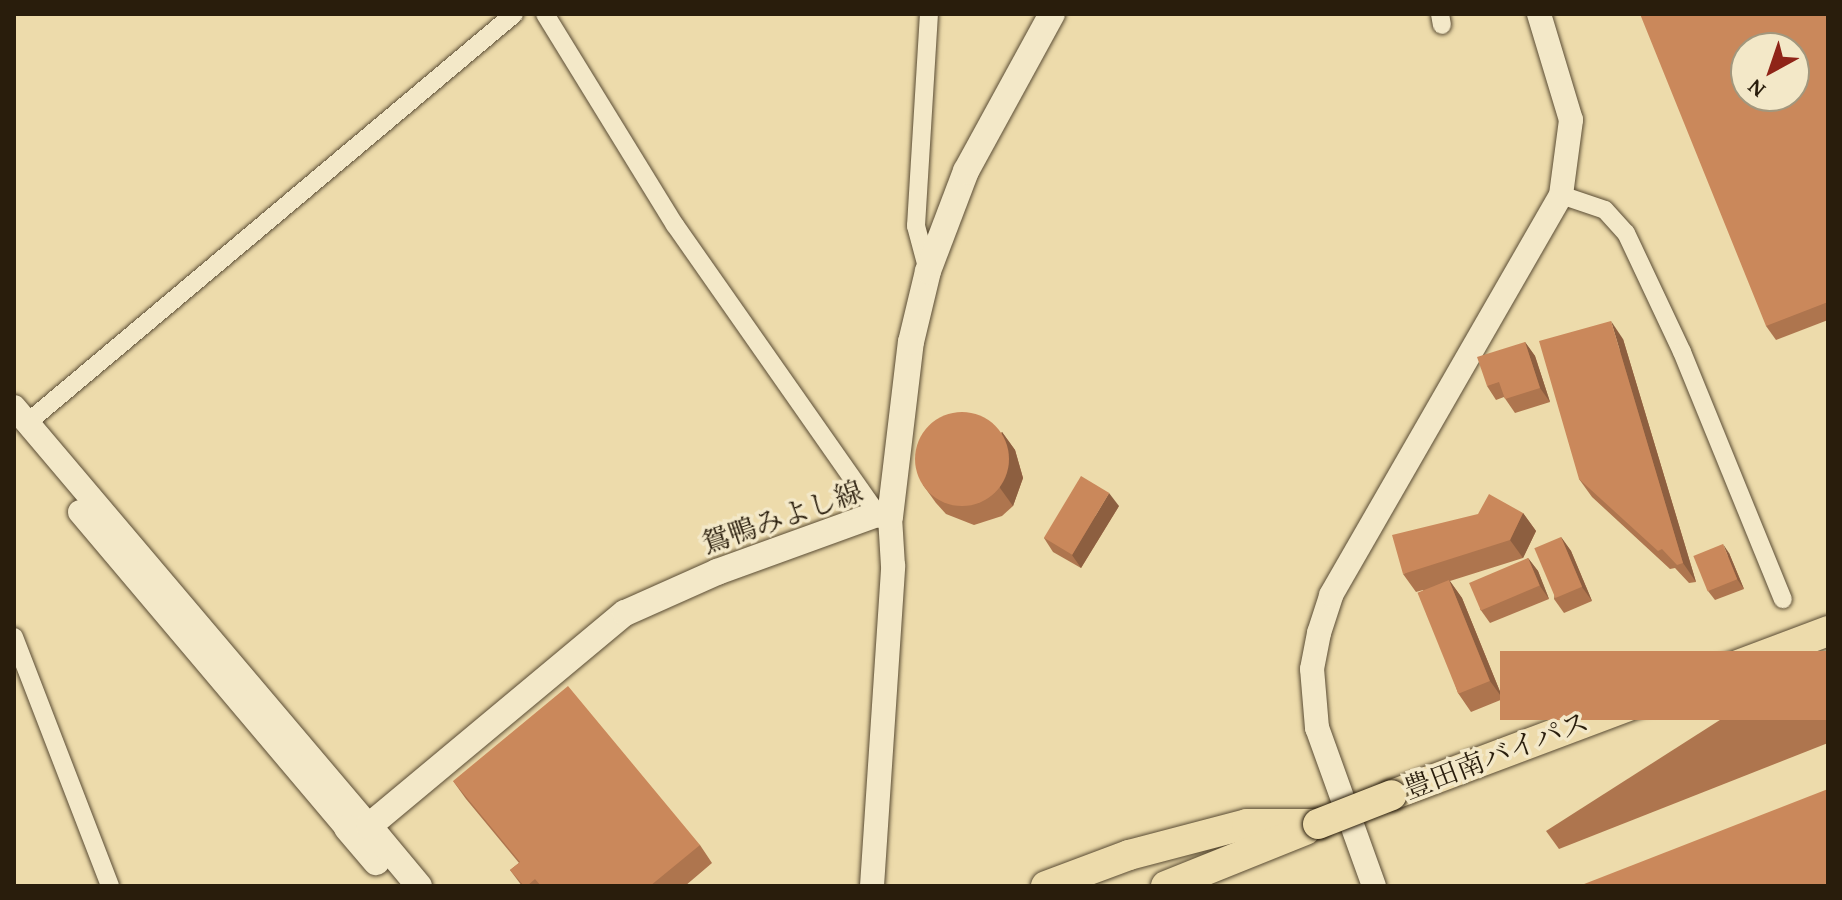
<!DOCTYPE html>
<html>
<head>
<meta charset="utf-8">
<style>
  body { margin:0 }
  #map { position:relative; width:1842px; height:900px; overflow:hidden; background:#eddbab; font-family:"Gentium Book Plus","Noto Serif JP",serif }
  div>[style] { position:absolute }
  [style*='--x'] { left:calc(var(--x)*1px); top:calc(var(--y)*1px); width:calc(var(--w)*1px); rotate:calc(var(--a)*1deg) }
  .roads { filter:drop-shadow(0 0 2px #5a4c34) drop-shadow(0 0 2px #5a4c34) }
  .minor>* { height:18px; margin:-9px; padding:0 9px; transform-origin:9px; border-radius:9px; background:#f3e8c8 }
  .tertiary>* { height:24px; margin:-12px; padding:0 12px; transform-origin:12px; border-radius:12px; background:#f3e8c8 }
  .secondary>* { height:26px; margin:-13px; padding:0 13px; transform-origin:13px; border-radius:13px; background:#f3e8c8 }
  .trunk>* { height:30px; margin:-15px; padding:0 15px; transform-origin:15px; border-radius:15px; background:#eddbab }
  .bridges { filter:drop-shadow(0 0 2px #291d0c) drop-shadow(0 0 2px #291d0c) }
  .trunk-bridge>* { height:30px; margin:-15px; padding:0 15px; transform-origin:15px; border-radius:15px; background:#eddbab }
  .wall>* { inset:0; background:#ae754e }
  .shaded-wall>* { inset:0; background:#8d5f40 }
  .building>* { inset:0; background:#ca885b; transform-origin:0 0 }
  .round { border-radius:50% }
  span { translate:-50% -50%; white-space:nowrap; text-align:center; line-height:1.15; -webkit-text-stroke:7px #f3e8c8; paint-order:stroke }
  .street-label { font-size:28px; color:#291d0c }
  .frame { position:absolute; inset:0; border:16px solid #291d0c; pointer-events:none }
  .north { position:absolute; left:1730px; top:32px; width:80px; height:80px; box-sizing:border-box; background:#f3e8c8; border:2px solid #a2977d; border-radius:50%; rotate:220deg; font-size:22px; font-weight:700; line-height:32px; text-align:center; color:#291d0c }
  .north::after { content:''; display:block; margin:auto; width:28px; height:36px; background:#8f2418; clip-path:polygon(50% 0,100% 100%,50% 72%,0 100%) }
</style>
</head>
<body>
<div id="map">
  <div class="roads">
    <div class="minor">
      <i style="--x:545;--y:14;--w:248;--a:58.4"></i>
      <i style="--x:675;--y:225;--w:353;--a:55"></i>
      <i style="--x:1440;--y:14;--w:11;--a:80"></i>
      <i style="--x:1561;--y:195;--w:46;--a:18.8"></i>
      <i style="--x:1605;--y:210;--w:31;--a:48"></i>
      <i style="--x:1626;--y:233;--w:132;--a:64.8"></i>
      <i style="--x:1682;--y:352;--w:267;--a:67.8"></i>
      <i style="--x:928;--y:271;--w:47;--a:-104.9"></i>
      <i style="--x:916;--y:226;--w:212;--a:-86.5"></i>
      <i style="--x:27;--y:423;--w:636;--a:-40.02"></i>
      <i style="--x:14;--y:637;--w:267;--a:68.9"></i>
    </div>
    <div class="tertiary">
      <i style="--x:14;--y:407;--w:549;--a:49.73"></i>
      <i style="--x:80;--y:512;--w:414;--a:49.8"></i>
      <i style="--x:872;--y:886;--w:321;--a:-86.2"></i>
      <i style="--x:893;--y:566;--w:49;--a:-93.5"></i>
      <i style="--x:1374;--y:886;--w:168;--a:-109.8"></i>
      <i style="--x:1317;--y:728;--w:59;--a:-94.8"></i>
      <i style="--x:1312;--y:669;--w:37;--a:-79"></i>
      <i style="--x:1319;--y:633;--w:40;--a:-72"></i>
      <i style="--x:1331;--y:595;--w:461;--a:-60.1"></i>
      <i style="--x:1561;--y:195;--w:76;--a:-82.4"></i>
      <i style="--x:1571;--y:120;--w:111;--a:-106.8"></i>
    </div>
    <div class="secondary">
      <i style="--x:347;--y:828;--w:45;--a:49.5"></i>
      <i style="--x:419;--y:886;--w:78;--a:-129.8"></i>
      <i style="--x:369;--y:826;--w:333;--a:-39.8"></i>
      <i style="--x:625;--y:613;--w:101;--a:-24"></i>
      <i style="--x:717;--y:572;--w:170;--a:-19.9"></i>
      <i style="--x:877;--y:514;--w:13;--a:13"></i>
      <i style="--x:890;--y:517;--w:176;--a:-83.2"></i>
      <i style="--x:911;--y:342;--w:73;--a:-76.5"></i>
      <i style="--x:928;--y:271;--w:107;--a:-69.2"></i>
      <i style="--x:966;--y:171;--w:179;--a:-61.3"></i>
    </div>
    <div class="trunk">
      <i style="--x:1392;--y:795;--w:466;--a:-20.6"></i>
      <i style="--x:1046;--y:886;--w:89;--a:-20.5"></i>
      <i style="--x:1129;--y:855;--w:122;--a:-14.7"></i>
      <i style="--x:1247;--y:824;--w:71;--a:0"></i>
      <i style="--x:1166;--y:886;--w:150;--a:-21.9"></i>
    </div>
  </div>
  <div class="bridges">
    <div class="trunk-bridge">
      <i style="--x:1318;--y:824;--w:79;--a:-21.4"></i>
    </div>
  </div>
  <div class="wall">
    <i style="clip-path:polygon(1828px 14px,1828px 320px,1776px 340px,1766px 326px)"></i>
    <i style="clip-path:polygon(1623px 339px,1696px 582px,1689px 583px,1675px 568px,1670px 569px,1592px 497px,1579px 479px)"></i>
    <i style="clip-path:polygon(1525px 342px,1535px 356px,1550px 402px,1515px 413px,1504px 397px,1496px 400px,1487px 386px)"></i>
    <i style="clip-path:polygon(1002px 432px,1015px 450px,1023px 478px,1013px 506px,1002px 516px,974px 525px,946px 514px,936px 503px,923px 485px)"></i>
    <i style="clip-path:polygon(1119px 506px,1081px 568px,1053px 552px,1044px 538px)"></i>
    <i style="clip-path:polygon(1523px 513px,1536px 531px,1523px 558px,1450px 581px,1462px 598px,1503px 699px,1471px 712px,1458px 693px,1423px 590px,1416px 592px,1403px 574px)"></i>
    <i style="clip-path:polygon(1561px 537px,1571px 551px,1592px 601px,1564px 613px,1554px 599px)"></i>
    <i style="clip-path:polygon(1729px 553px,1744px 589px,1715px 600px,1708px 591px)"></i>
    <i style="clip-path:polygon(1528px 558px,1538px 571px,1549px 599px,1490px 623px,1480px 609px)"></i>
    <i style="clip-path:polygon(1828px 651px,1828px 743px,1559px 849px,1546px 831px)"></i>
    <i style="clip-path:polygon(453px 781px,700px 845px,712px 863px,685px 886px,522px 886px,510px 870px,519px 863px,466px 799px)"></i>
  </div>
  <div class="shaded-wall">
    <i style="clip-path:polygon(1611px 321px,1623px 339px,1696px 582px,1683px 563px)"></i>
    <i style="clip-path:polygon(1525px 342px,1535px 356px,1550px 402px,1540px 388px)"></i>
    <i style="clip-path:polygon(1002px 432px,1015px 450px,1023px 478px,1013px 506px,1000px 488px)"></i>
    <i style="clip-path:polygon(1109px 493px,1119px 506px,1081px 568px,1072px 555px)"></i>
    <i style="clip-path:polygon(1523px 513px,1536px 531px,1523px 558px,1510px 540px)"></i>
    <i style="clip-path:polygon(1561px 537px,1571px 551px,1592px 601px,1582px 587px)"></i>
    <i style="clip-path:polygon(1723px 544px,1729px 553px,1744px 589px,1737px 579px)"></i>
    <i style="clip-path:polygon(1528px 558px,1538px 571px,1549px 599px,1540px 586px)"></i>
    <i style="clip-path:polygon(1449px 580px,1462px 598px,1503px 699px,1490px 681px)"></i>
  </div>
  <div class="building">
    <i style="clip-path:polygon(evenodd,1640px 14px,1828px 14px,1828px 302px,1766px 326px,1640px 14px,1746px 48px,1794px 48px,1794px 96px,1746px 96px,1746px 48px)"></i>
    <i style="clip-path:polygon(1611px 321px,1683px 563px,1677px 565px,1662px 549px,1658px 551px,1579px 479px,1539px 341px)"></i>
    <i style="clip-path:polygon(1525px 342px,1540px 388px,1505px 399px,1499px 382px,1487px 386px,1477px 357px)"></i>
    <i class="round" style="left:915px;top:412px;width:94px;height:94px"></i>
    <i style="left:1081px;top:476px;width:33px;height:72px;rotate:31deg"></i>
    <i style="clip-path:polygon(1489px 494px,1523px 513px,1510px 540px,1403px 574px,1392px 535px,1478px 514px)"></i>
    <i style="left:1561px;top:537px;width:54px;height:29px;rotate:67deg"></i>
    <i style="left:1723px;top:544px;width:38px;height:32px;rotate:68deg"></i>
    <i style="left:1528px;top:558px;width:30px;height:64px;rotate:67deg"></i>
    <i style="left:1449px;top:580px;width:109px;height:34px;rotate:68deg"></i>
    <i style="left:1828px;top:651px;width:69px;height:328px;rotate:90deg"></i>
    <i style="clip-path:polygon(568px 686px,700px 845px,650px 886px,541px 886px,535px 879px,527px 886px,524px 886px,510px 870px,520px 862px,453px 781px)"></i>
    <i style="clip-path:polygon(1828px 789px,1828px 886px,1579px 886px)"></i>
  </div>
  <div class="street-label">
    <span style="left:782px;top:517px;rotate:-19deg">鴛鴨みよし線</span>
    <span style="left:1496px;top:755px;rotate:-21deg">豊田南バイパス</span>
  </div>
  <div class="frame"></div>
  <div class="north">N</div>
</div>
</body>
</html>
